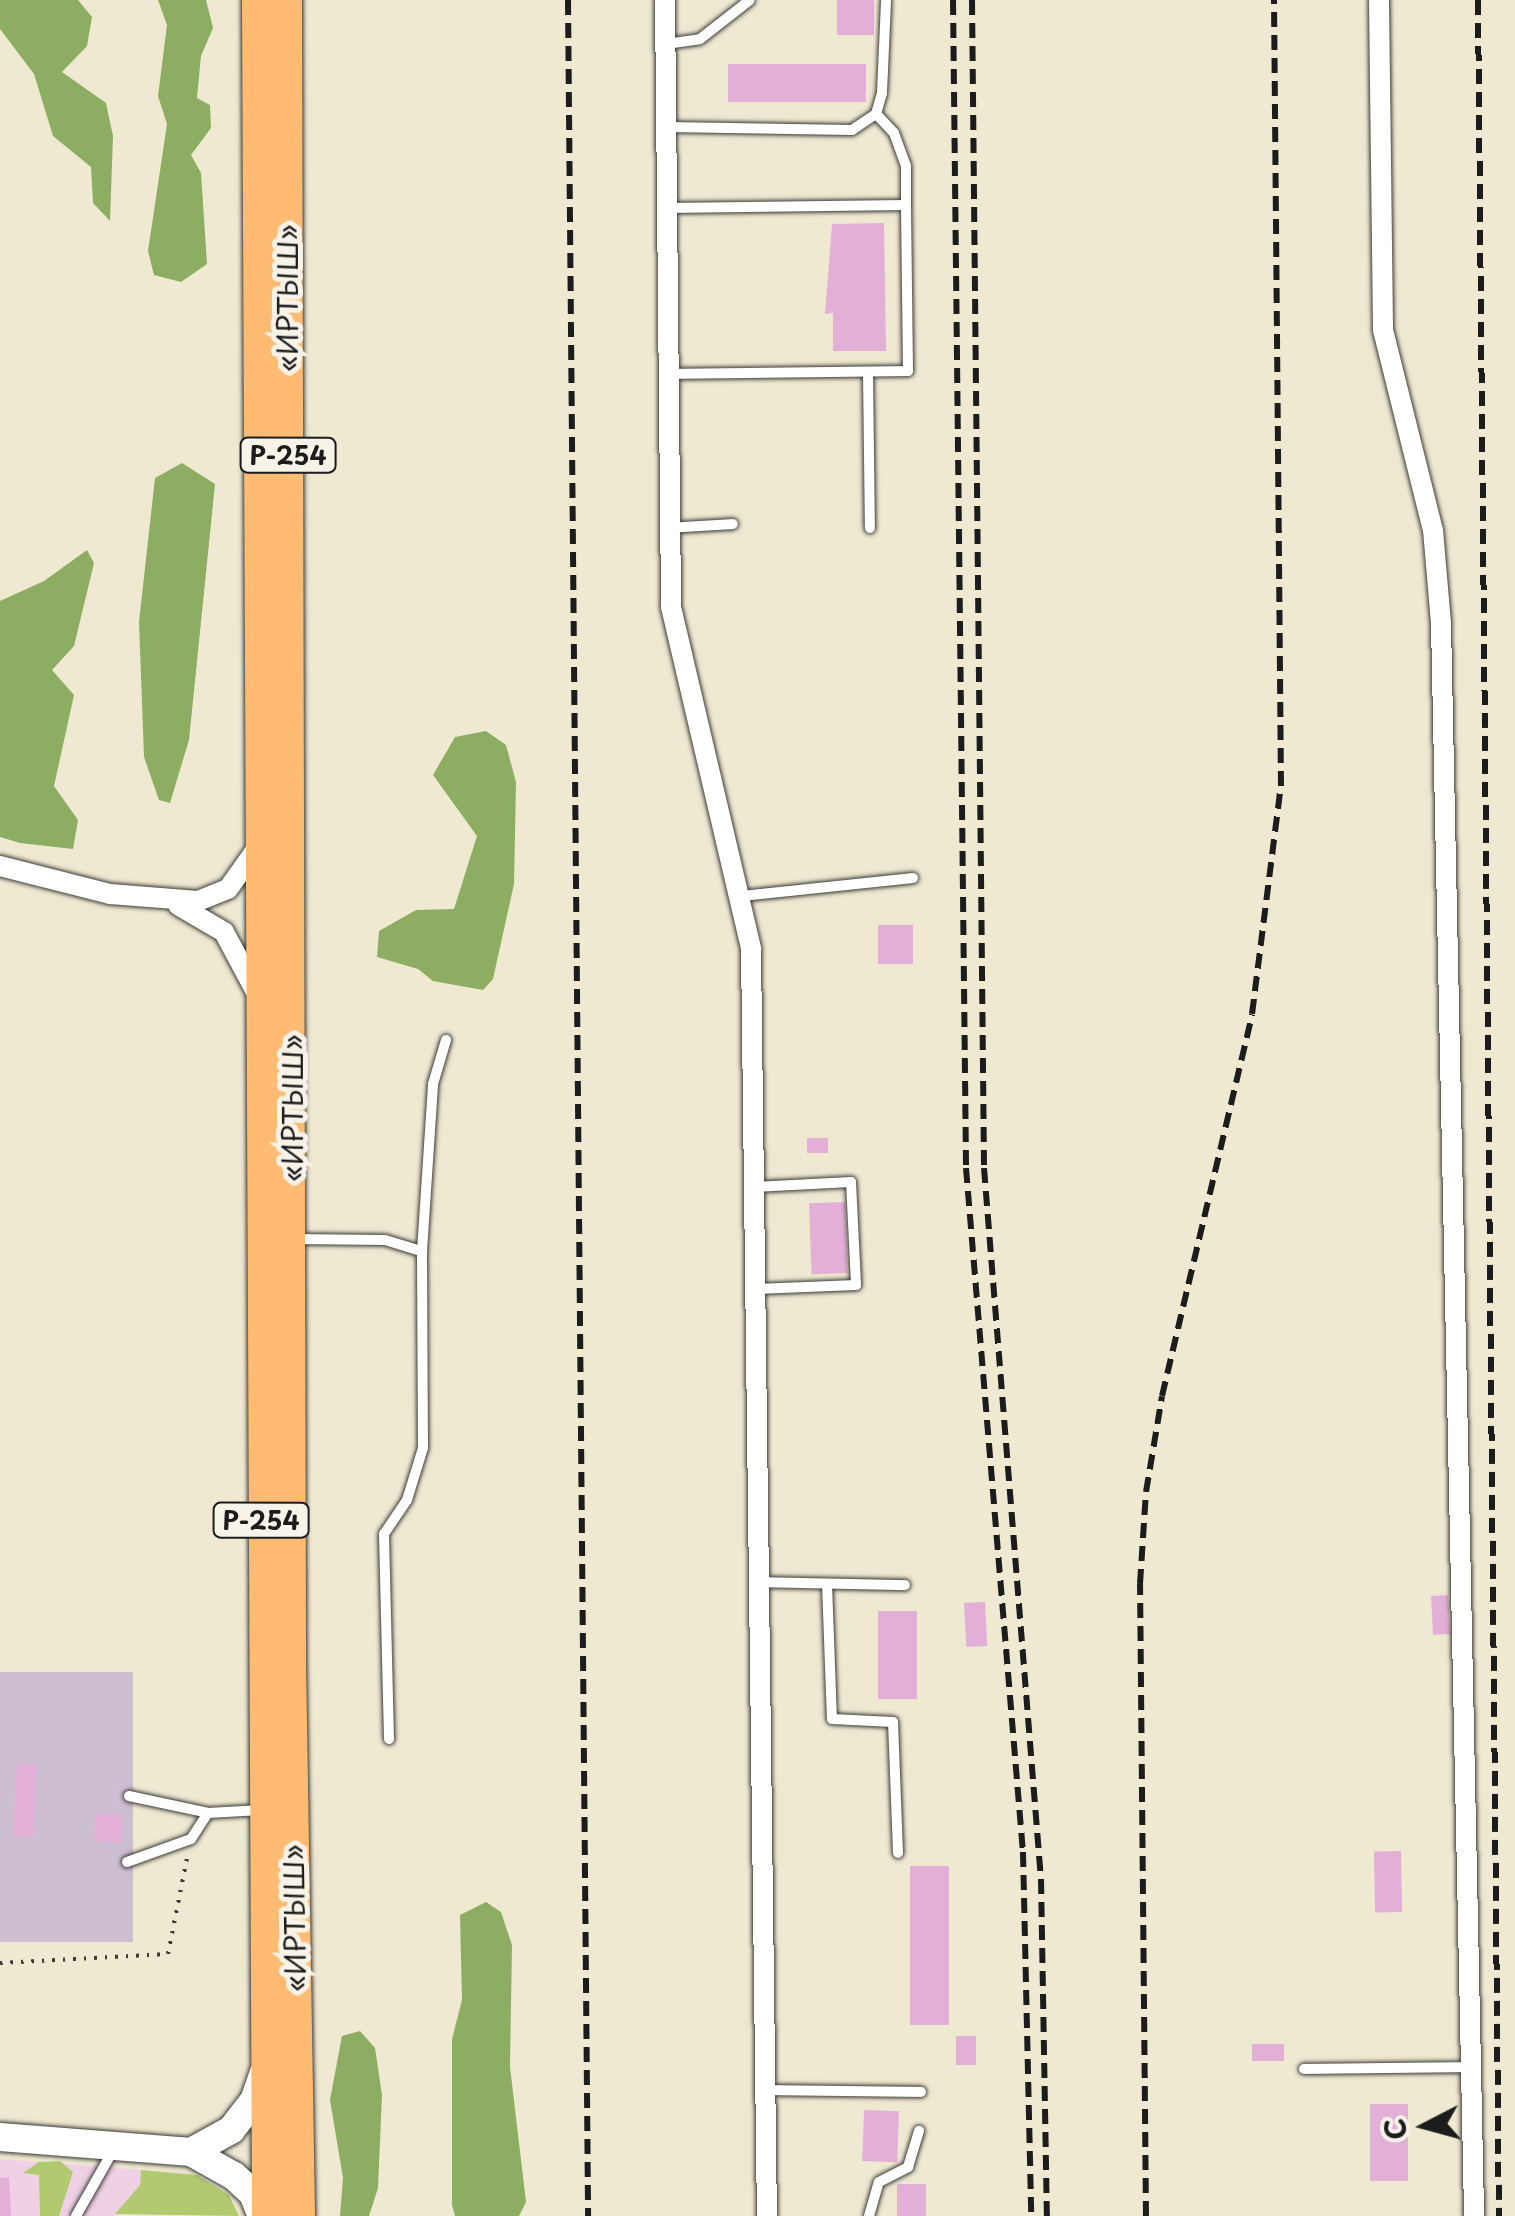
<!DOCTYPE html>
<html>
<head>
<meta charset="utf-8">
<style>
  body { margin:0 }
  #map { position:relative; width:1515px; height:2216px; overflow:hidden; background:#efe9d2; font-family:"Playpen Sans",sans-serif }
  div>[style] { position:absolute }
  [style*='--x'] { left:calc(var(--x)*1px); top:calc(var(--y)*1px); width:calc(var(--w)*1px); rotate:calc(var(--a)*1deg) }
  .built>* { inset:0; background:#efd0e5 }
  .industrial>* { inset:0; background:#cdbed2; transform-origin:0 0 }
  .green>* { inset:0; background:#b2ca6f }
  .forest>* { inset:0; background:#8dae62 }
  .building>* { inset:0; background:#e2afd7; transform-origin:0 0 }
  .path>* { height:4px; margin-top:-2px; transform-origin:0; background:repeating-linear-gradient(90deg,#3c3b37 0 2.5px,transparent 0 10.5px) }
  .roads { filter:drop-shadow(0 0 2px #3c3b37) drop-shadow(0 0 2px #3c3b37) }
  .service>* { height:10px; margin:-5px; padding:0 5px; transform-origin:5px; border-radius:5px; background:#fff }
  .minor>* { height:20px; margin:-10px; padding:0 10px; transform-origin:10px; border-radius:10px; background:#fff }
  .tertiary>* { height:28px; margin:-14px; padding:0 14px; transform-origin:14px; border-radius:14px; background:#fff }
  .primary>* { height:32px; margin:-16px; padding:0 16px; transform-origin:16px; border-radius:16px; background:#ffbb71 }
  .rail>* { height:6px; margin-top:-3px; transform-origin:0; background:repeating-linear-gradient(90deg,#1c1c1c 0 15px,transparent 0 23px) }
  span { translate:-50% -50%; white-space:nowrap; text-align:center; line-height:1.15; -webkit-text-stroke:10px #f7f3e8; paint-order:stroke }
  .shield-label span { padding:2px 8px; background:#f7f3e8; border:2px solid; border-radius:8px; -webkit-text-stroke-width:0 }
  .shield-label { font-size:25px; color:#1c1c1c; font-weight:700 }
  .street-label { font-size:28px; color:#1c1c1c }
  .north { position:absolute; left:1375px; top:2076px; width:100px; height:100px; -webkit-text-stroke:8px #f7f3e8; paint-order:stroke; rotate:264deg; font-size:28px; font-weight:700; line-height:40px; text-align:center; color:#1c1c1c }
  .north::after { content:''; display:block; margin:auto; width:35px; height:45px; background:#1c1c1c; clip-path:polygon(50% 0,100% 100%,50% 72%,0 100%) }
</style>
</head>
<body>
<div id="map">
  <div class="built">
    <i style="clip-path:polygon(0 2159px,141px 2170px,140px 2185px,114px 2216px,0 2216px)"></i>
  </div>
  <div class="industrial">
    <i style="left:0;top:1672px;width:133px;height:270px"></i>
  </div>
  <div class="green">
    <i style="clip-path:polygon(39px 2162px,60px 2161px,73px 2172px,59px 2216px,40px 2216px,39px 2175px,23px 2173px)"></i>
    <i style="clip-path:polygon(141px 2170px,197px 2175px,229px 2195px,239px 2216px,115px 2214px,140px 2185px)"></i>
  </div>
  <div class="forest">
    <i style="clip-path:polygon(0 0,78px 0,92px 17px,87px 46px,62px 72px,106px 103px,113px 136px,110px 221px,93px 203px,91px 167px,53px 136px,34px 74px,0 29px)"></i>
    <i style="clip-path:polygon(158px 0,206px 0,213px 28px,201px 56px,197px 98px,210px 105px,211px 128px,191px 155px,201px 173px,207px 264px,181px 282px,154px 275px,148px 251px,167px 124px,158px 96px,167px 25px)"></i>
    <i style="clip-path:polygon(182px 463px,215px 484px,189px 740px,170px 803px,159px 800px,144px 757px,139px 622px,155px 478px)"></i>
    <i style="clip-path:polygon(87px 550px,94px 563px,74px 646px,52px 670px,74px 695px,54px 786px,78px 820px,73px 849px,20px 843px,0 837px,0 601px,44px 581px)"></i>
    <i style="clip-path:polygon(486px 731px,506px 745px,516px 782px,514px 884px,493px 979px,483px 990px,433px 981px,418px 969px,377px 957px,379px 931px,416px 910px,454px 909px,477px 836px,433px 775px,455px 737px)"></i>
    <i style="clip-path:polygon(486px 1902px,501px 1912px,512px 1945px,510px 2067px,526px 2202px,519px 2216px,455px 2216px,452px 2205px,452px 2039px,462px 2000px,460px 1915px)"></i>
    <i style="clip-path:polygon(360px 2031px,375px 2048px,382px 2095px,378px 2188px,369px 2216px,340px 2216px,343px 2178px,330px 2100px,342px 2036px)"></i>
  </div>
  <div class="building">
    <i style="left:837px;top:0;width:37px;height:35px"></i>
    <i style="left:866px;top:64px;width:38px;height:138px;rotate:90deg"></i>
    <i style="clip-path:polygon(884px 223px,886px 351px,833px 351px,833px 313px,825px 314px,832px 224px)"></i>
    <i style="left:878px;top:925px;width:35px;height:39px"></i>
    <i style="left:807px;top:1138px;width:21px;height:15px"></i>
    <i style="left:845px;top:1202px;width:71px;height:36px;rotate:88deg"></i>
    <i style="left:1448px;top:1595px;width:39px;height:17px;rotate:87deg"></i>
    <i style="left:985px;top:1602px;width:44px;height:21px;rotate:87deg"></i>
    <i style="left:878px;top:1611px;width:39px;height:88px"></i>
    <i style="left:17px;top:1764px;width:20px;height:73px;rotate:3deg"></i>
    <i style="left:96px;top:1813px;width:27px;height:28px;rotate:4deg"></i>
    <i style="left:1401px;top:1851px;width:61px;height:27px;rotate:89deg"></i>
    <i style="left:910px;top:1866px;width:39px;height:159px"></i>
    <i style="left:956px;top:2036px;width:20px;height:29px"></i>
    <i style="left:1284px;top:2044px;width:17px;height:32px;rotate:90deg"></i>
    <i style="left:1370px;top:2104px;width:38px;height:77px"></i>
    <i style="left:864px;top:2110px;width:35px;height:51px;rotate:2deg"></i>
    <i style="clip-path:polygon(9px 2177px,11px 2216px,0 2216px,0 2178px)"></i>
    <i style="left:897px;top:2184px;width:29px;height:32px"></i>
  </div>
  <div class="path">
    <i style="--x:0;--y:1963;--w:168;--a:-3.1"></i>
    <i style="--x:168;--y:1954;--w:103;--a:-78.8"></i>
  </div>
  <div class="roads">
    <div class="service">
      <i style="--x:666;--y:44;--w:34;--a:-8"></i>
      <i style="--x:700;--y:39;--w:63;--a:-38"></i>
      <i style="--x:667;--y:127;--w:185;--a:0.9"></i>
      <i style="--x:852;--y:130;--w:29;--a:-34"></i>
      <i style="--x:876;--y:114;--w:22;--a:-74"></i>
      <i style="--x:882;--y:93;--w:93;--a:-87.5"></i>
      <i style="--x:667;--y:208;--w:239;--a:-0.7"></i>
      <i style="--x:906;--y:205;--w:39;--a:-90"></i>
      <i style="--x:906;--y:166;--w:35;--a:-110"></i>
      <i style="--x:894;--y:133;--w:26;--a:-133"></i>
      <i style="--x:868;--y:372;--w:156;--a:89.3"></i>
      <i style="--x:668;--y:374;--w:240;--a:-0.7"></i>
      <i style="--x:908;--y:371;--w:166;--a:-90.7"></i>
      <i style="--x:667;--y:528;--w:66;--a:-3.5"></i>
      <i style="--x:742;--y:896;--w:172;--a:-6"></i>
      <i style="--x:754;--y:1187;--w:97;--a:-3"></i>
      <i style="--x:851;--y:1182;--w:103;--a:87.2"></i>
      <i style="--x:856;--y:1285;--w:100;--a:177.7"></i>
      <i style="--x:293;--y:1239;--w:92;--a:0.6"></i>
      <i style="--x:385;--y:1240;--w:39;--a:17"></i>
      <i style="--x:759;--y:1582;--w:146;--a:1.2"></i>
      <i style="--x:827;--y:1584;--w:135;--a:87.9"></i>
      <i style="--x:832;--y:1719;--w:61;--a:2.8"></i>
      <i style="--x:893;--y:1722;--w:131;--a:87.8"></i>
      <i style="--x:389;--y:1739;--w:205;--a:-91.4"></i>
      <i style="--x:384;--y:1534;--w:41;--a:-55.9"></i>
      <i style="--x:407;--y:1500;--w:54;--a:-72.9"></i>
      <i style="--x:423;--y:1448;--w:197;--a:-90.3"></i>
      <i style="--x:422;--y:1251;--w:167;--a:-86.2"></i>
      <i style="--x:433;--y:1084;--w:46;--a:-73.5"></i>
      <i style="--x:129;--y:1796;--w:81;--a:12.1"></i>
      <i style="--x:208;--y:1813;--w:53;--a:-3.2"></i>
      <i style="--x:127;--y:1862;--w:68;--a:-19.8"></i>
      <i style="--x:191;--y:1839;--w:31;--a:-57"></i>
      <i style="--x:1304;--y:2069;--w:167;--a:-0.7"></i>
      <i style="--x:765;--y:2090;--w:156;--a:0.7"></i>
      <i style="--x:76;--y:2216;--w:79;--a:-60.5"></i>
      <i style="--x:869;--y:2216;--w:35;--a:-74"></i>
      <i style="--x:879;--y:2182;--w:33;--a:-27"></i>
      <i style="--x:908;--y:2167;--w:38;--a:-73"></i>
    </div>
    <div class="minor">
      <i style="--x:665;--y:0;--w:607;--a:89.43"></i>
      <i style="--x:671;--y:607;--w:351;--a:76.8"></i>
      <i style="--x:751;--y:949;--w:1267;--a:89.28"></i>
      <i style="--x:1379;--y:0;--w:330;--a:89.3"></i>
      <i style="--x:1383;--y:330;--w:206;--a:76"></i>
      <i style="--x:1433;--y:530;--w:93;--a:85.1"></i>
      <i style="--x:1441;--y:623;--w:1593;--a:88.81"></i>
      <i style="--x:0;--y:866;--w:114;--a:14.3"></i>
      <i style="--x:110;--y:894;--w:88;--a:4.5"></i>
      <i style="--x:198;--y:901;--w:32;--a:-22"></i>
      <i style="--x:228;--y:889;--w:47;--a:-54.6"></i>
      <i style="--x:178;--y:905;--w:53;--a:30.4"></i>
      <i style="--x:224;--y:932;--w:66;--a:61.9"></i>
    </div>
    <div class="tertiary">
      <i style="--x:0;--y:2137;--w:192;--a:4.5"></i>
      <i style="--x:191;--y:2152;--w:49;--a:29.2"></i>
      <i style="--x:234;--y:2176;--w:26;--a:43"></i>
      <i style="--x:253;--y:2194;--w:24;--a:68"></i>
      <i style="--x:191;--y:2152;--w:46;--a:-28.8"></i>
      <i style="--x:231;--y:2130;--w:37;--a:-52"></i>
      <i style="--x:254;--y:2101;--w:31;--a:-71"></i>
    </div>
    <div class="primary">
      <i style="--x:258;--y:0;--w:2216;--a:89.74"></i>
      <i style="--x:286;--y:0;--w:1661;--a:89.86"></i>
      <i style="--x:290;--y:1661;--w:555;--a:89.07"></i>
    </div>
  </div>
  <div class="rail">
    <i style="--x:568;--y:0;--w:2216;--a:89.48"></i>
    <i style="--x:953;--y:0;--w:1168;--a:89.36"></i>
    <i style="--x:966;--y:1168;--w:686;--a:85.24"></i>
    <i style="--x:1023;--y:1852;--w:364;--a:88.7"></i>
    <i style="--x:972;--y:0;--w:1168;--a:89.41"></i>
    <i style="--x:984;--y:1168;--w:713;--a:85.42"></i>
    <i style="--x:1041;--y:1879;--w:337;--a:89"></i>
    <i style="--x:1478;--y:0;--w:2216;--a:89.46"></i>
    <i style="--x:1146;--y:2216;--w:632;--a:-90.54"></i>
    <i style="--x:1140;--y:1584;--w:92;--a:-86.3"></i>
    <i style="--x:1146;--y:1492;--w:97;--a:-80.5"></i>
    <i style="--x:1162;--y:1396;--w:392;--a:-76.7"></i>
    <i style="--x:1252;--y:1014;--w:230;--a:-82.8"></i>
    <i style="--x:1281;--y:786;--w:786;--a:-90.51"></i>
  </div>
  <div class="shield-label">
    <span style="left:288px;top:455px">Р-254</span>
    <span style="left:261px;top:1520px">Р-254</span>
  </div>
  <div class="street-label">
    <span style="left:287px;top:298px;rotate:-90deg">«ИРТЫШ»</span>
    <span style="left:292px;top:1108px;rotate:-90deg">«ИРТЫШ»</span>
    <span style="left:294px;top:1918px;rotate:-91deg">«ИРТЫШ»</span>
  </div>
  <div class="north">С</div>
</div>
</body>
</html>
